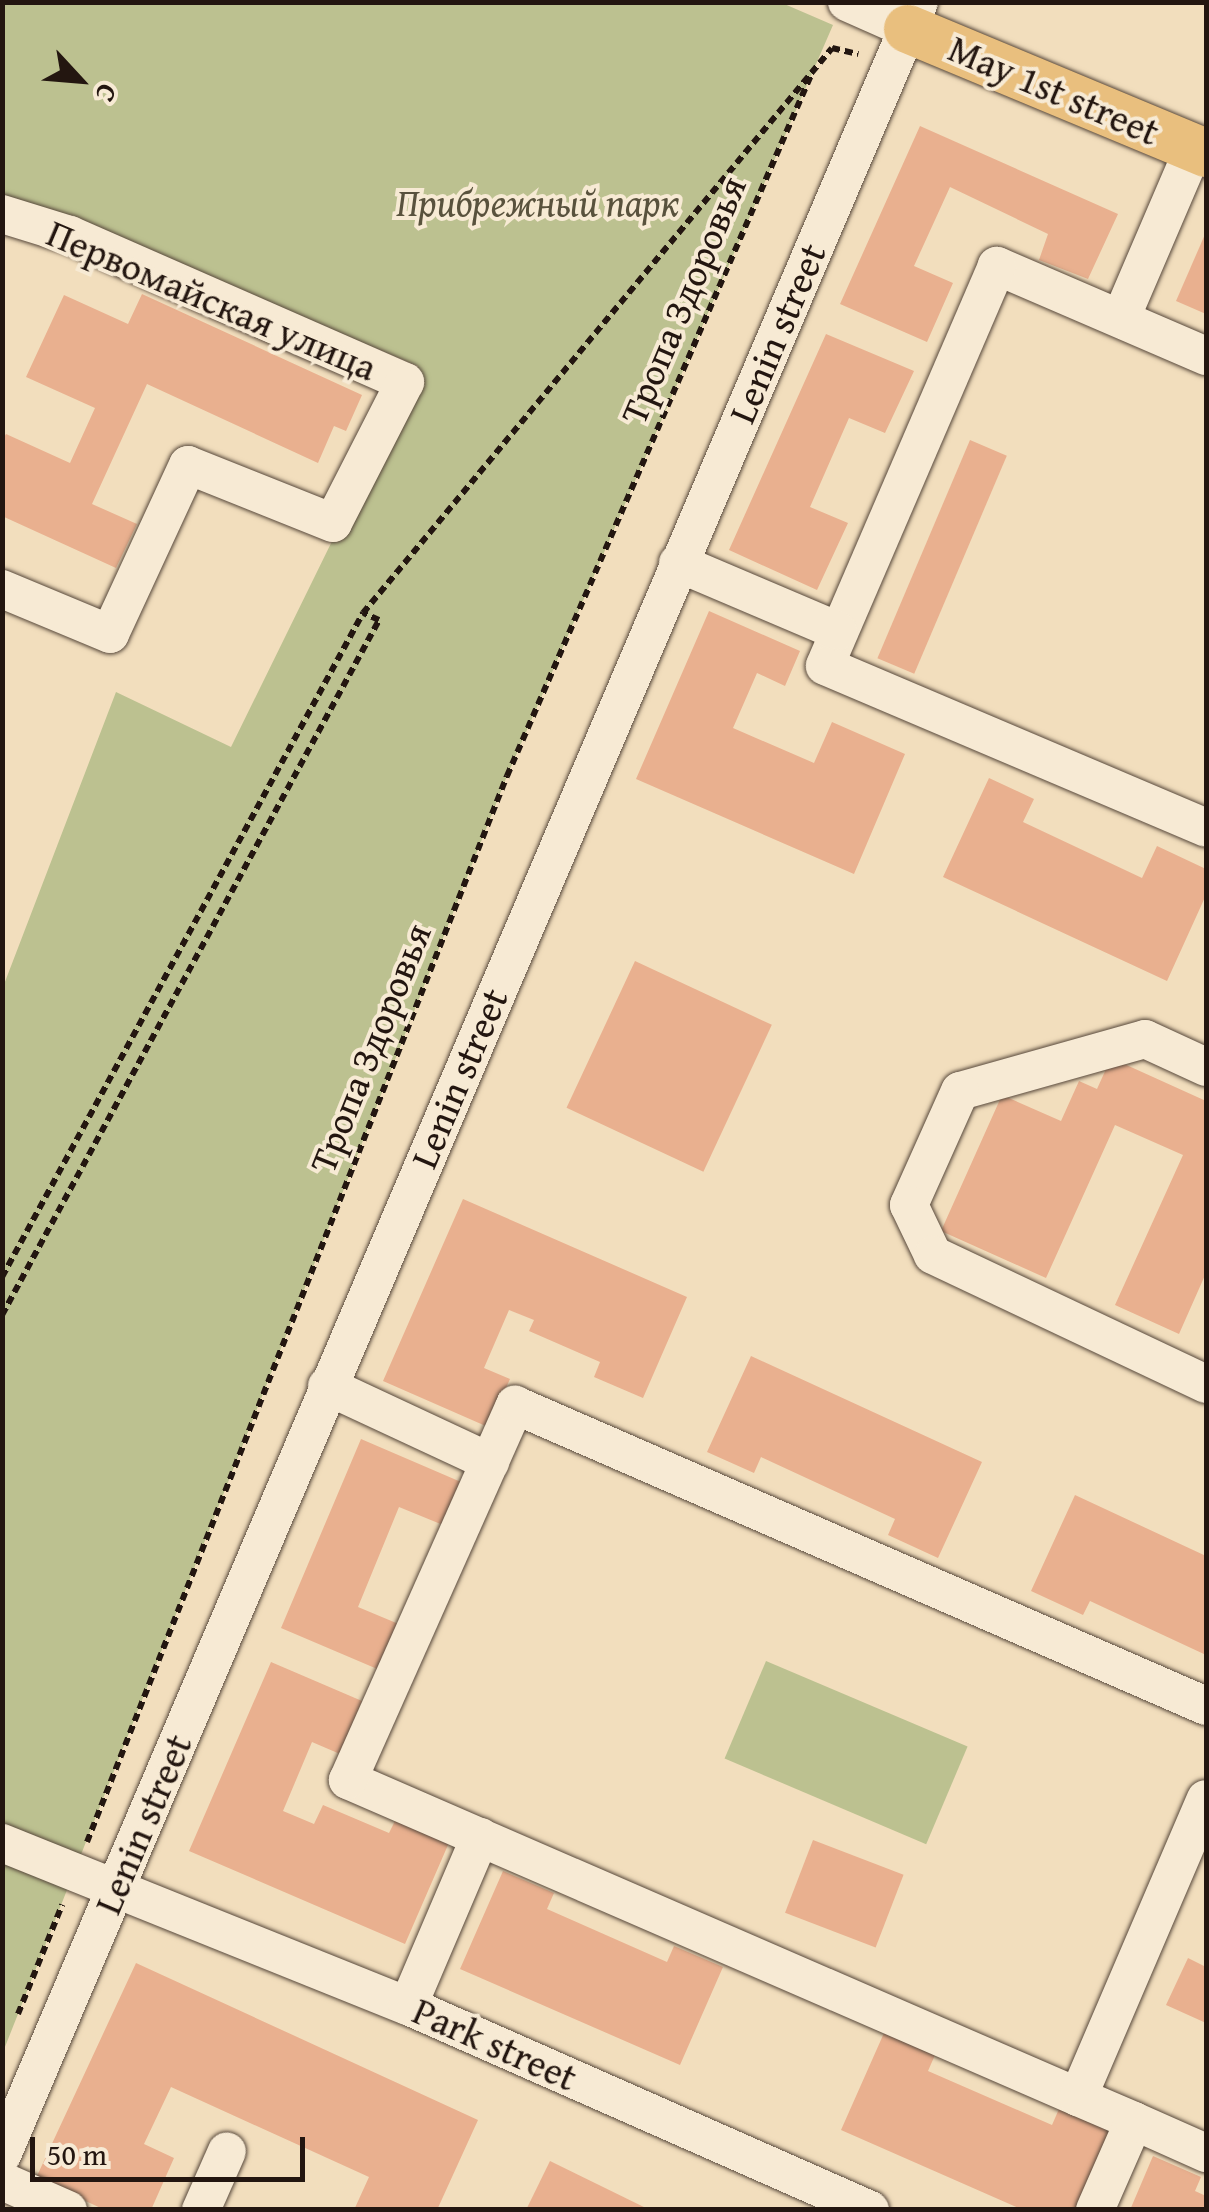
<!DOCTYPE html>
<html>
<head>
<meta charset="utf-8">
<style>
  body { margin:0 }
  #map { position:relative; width:1209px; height:2212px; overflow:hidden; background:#f2debd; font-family:"Gentium Book Plus",serif }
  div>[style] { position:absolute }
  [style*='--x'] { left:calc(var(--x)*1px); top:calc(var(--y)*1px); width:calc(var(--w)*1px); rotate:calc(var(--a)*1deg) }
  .green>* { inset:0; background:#bcc190; transform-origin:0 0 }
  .building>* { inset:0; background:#e9b08f; transform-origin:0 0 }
  .path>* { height:6px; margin-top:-3px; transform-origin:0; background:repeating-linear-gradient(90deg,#231610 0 8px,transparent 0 13px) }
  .roads { filter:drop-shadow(0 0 2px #57483b) drop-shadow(0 0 2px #57483b) }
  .minor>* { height:38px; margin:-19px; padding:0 19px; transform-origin:19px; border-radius:19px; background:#f7ead4 }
  .major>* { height:48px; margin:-24px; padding:0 24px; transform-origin:24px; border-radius:24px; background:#e9bf7e }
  span { translate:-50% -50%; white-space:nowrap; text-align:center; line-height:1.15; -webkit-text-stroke:8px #f7ead4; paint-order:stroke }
  .street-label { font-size:38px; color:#231610 }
  .park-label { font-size:38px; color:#59523d; font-style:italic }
  .frame { position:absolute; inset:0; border:5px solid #231610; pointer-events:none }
  .north { position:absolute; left:30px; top:30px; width:100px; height:100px; -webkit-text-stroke:8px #f7ead4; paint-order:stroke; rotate:116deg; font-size:28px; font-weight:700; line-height:40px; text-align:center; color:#231610 }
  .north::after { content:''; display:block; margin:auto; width:35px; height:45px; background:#231610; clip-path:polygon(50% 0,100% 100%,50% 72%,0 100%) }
  .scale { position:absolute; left:30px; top:2137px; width:275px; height:45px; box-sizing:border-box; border:5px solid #231610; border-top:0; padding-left:12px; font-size:30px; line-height:35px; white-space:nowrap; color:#231610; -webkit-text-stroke:8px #f7ead4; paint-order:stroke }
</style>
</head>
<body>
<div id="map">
  <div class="green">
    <i style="clip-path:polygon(3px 3px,782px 3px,833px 25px,507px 776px,3px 2052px,3px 987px,116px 692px,231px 747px,418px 366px,86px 227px,3px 199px)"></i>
    <i style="left:766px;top:1661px;width:219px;height:106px;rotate:23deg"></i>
  </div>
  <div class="building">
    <i style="clip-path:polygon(920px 126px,1118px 214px,1088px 279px,1039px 260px,1048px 234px,950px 187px,914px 266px,953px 283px,927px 342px,840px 304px)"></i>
    <i style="clip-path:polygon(1206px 232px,1206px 314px,1176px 301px)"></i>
    <i style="clip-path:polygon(142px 294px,362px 395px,346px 431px,334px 426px,318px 463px,147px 384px,92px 504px,137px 524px,116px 568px,2px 516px,2px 441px,6px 434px,70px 463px,95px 408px,26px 377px,64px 295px,128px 324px)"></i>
    <i style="clip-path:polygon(826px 334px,914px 371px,885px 433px,849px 418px,810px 507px,848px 523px,817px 590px,729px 550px)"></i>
    <i style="left:970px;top:440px;width:40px;height:237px;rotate:23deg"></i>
    <i style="clip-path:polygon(709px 611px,800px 651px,785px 686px,757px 673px,733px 728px,814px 763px,832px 722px,905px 754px,854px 874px,636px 779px)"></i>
    <i style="clip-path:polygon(989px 778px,1034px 799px,1023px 822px,1142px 878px,1157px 846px,1206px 869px,1206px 895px,1167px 981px,943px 877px)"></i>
    <i style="left:635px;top:961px;width:151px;height:162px;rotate:25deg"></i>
    <i style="clip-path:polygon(1111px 1058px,1206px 1101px,1206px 1273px,1179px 1334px,1115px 1305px,1183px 1155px,1115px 1125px,1046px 1278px,941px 1231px,1002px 1095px,1061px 1121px,1079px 1081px,1097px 1089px)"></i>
    <i style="clip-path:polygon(463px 1199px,687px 1297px,643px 1398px,594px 1377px,600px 1362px,529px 1331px,534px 1320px,509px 1310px,484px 1368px,510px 1379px,488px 1427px,383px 1381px)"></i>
    <i style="clip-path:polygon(751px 1356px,982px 1462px,938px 1558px,888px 1535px,895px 1519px,761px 1457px,754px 1473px,707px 1452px)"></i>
    <i style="clip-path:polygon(361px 1439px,461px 1482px,443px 1525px,399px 1507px,358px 1607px,401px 1625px,382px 1671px,281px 1628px)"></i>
    <i style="clip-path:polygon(1075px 1495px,1206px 1556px,1206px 1655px,1090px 1601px,1083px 1615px,1031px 1591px)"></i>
    <i style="clip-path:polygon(271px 1662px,362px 1701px,340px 1754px,312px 1742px,283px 1811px,314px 1824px,323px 1805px,389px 1833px,398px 1815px,451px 1838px,405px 1944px,189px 1851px)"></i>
    <i style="left:813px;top:1840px;width:97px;height:78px;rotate:21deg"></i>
    <i style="clip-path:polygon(503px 1871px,554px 1893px,547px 1909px,667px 1962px,674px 1946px,723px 1967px,680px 2065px,460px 1969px)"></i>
    <i style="clip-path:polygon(1188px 1958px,1206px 1967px,1206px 2023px,1166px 2005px)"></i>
    <i style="clip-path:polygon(136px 1963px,478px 2120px,437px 2210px,354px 2210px,369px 2177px,171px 2087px,144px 2144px,174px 2158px,151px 2210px,105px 2210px,36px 2178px)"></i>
    <i style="clip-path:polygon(884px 2033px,935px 2055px,928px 2071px,1052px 2125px,1059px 2109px,1115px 2133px,1081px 2210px,1023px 2210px,841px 2130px)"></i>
    <i style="clip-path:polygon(1153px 2156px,1201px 2177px,1195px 2191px,1206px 2196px,1206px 2210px,1130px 2210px)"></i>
    <i style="clip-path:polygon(550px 2161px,650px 2210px,526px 2210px)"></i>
  </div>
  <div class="path">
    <i style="--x:2;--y:1277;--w:756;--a:-61.47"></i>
    <i style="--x:2;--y:1315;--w:791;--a:-61.52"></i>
    <i style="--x:379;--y:620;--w:17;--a:-156"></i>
    <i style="--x:363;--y:613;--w:734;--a:-50.3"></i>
    <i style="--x:832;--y:48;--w:27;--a:13"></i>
    <i style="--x:87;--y:1842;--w:1146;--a:-68.5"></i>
    <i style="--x:507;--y:776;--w:766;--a:-66.55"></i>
    <i style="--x:18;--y:2014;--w:118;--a:-68"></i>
  </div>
  <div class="roads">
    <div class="minor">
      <i style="--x:847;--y:2;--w:67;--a:23.9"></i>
      <i style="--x:2;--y:214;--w:71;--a:17.2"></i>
      <i style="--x:70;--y:235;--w:366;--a:23.7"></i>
      <i style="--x:405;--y:382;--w:158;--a:117.1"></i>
      <i style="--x:333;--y:523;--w:156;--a:-158.2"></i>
      <i style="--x:188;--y:465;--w:186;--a:114.8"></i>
      <i style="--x:110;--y:634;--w:117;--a:-157.4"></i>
      <i style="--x:1121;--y:318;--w:185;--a:-66.8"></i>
      <i style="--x:1206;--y:356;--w:228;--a:-156.7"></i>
      <i style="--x:997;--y:266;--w:435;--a:113.3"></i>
      <i style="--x:825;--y:666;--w:414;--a:23"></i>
      <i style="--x:678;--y:563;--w:174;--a:23"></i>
      <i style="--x:1206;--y:1067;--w:67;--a:-155.3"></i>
      <i style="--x:1145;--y:1039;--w:192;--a:164.3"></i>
      <i style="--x:960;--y:1091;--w:125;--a:114.1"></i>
      <i style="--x:909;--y:1205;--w:55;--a:64.4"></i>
      <i style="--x:933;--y:1255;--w:302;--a:25.3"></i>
      <i style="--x:327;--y:1386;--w:180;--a:25"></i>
      <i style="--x:2;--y:1843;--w:437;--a:21.9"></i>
      <i style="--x:408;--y:2006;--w:505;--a:23.82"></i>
      <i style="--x:408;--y:2006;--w:184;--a:-66.9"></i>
      <i style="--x:1078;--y:2097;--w:796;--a:-156.53"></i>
      <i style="--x:348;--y:1780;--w:411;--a:-66"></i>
      <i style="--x:515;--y:1405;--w:754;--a:23.54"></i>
      <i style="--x:1134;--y:2121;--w:61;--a:-156.8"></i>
      <i style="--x:1078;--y:2097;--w:324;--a:-66.8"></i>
      <i style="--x:2;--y:2155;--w:2340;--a:-66.93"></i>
      <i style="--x:2;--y:2181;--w:72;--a:23.7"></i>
      <i style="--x:201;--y:2210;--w:64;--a:-66.2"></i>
      <i style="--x:1095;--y:2210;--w:97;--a:-66.3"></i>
      <i style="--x:1134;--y:2121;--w:79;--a:24"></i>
    </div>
    <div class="major">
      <i style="--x:908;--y:29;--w:323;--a:22.6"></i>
    </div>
  </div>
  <div class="street-label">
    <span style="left:1054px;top:90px;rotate:23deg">May 1st street</span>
    <span style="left:212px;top:300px;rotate:23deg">Первомайская улица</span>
    <span style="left:683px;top:300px;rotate:-67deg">Тропа Здоровья</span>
    <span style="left:777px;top:333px;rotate:-67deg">Lenin street</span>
    <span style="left:370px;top:1048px;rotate:-68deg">Тропа Здоровья</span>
    <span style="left:459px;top:1078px;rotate:-67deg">Lenin street</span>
    <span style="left:143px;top:1824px;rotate:-67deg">Lenin street</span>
    <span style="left:495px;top:2044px;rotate:24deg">Park street</span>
  </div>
  <div class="park-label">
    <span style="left:538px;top:203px">Прибрежный парк</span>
  </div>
  <div class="frame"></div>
  <div class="north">С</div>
  <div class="scale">50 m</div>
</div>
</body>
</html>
